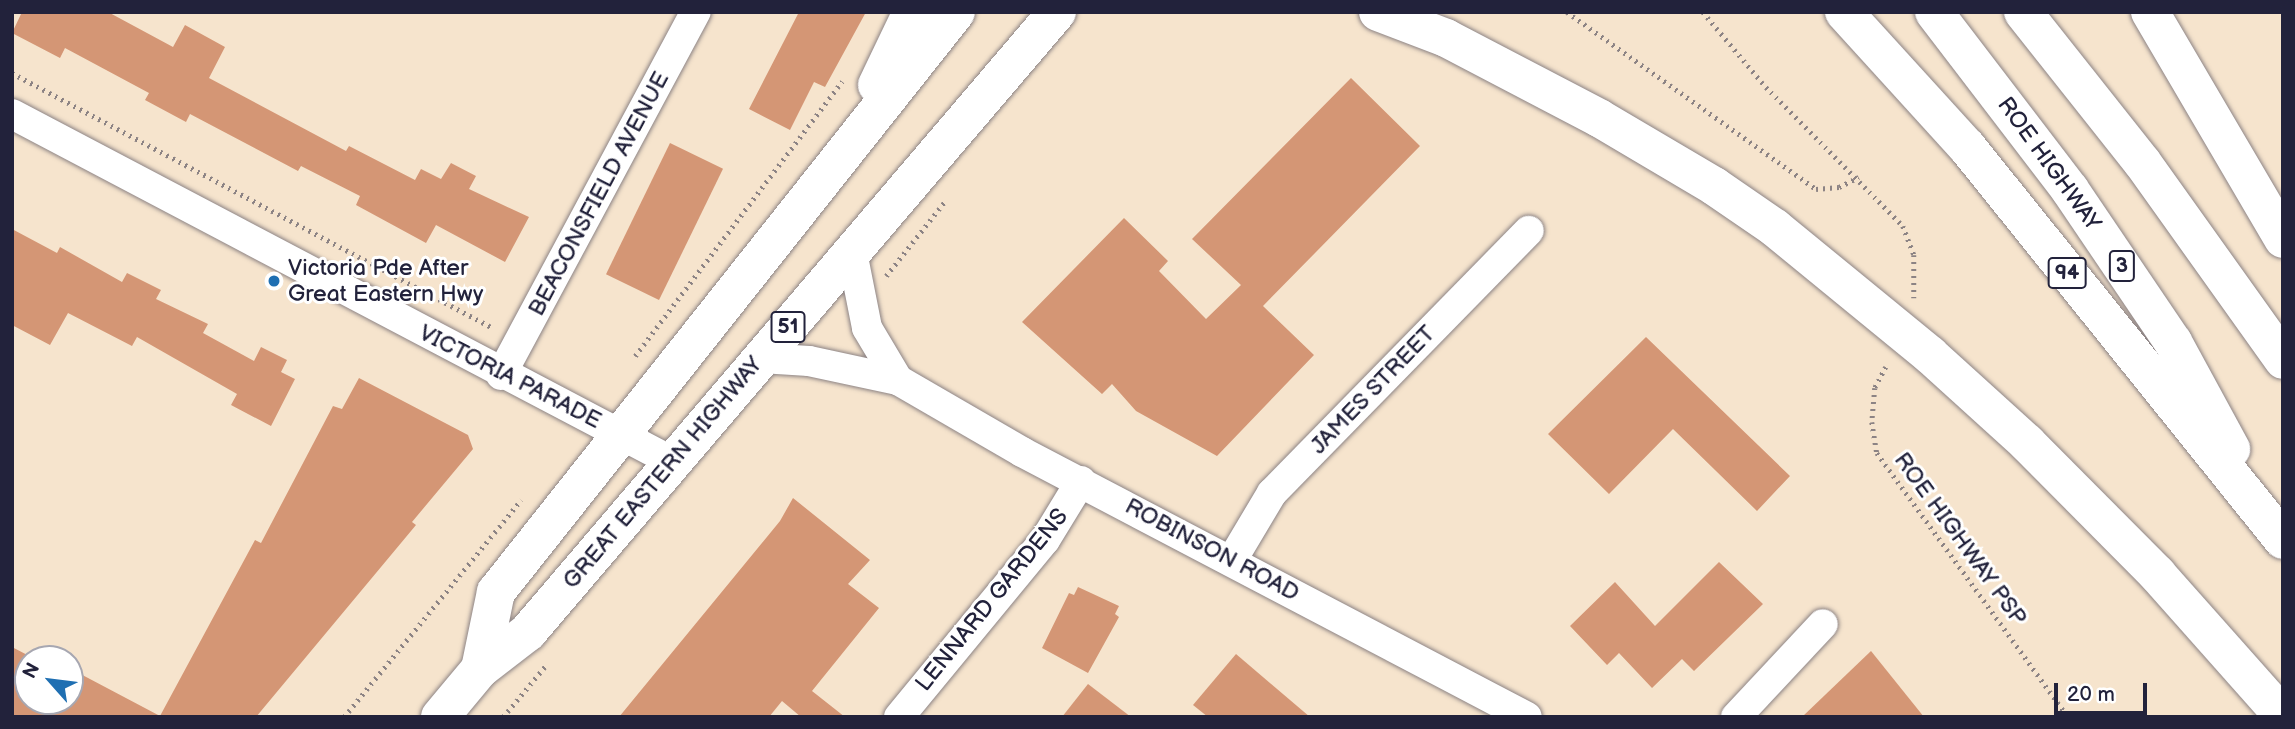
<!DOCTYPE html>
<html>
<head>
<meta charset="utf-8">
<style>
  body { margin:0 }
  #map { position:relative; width:2295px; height:729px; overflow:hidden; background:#f6e4cd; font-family:"Balsamiq Sans",sans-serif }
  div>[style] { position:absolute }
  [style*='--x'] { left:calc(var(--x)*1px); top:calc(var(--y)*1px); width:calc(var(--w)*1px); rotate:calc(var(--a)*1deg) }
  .building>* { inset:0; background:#d49675; transform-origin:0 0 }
  .path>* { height:4.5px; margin-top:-2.25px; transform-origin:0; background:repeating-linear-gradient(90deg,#8c8384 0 2px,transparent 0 7px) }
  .roads { filter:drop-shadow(0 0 2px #8c8384) drop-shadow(0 0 2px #8c8384) }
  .street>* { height:30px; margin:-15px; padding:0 15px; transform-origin:15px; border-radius:15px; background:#fff }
  .highway>* { height:38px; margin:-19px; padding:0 19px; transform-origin:19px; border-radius:19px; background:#fff }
  .dots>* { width:19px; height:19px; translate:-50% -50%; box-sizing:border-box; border:4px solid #fff; border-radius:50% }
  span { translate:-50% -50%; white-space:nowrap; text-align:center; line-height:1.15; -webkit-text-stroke:6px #fff; paint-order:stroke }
  .shield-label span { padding:2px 5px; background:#fff; border:2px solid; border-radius:5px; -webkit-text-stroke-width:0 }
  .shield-label { font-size:21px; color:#22223b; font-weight:700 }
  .street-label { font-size:23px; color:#22223b }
  .poi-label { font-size:23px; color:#22223b }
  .left { translate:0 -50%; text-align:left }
  .frame { position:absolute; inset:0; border:14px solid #22223b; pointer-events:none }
  .north { position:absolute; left:14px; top:645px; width:70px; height:70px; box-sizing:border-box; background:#fff; border:2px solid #a7a7b1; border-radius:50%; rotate:298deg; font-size:19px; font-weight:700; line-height:28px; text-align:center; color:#22223b }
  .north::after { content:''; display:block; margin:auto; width:24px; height:32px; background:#1f6fb2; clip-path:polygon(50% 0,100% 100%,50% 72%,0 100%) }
  .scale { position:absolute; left:2054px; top:683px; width:93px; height:32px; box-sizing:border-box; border:4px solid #22223b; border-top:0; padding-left:9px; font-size:21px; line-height:24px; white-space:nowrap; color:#22223b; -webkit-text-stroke:5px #fff; paint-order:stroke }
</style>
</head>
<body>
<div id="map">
  <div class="building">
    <i style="clip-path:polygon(22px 12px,108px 12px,173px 47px,185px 25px,225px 47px,209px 78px,346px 151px,349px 146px,415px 180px,421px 169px,441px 179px,451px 163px,476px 176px,469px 189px,529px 217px,505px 262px,436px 225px,426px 243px,356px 205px,360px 196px,301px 166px,298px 171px,190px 114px,186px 122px,145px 100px,149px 93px,65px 48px,60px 58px,12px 33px)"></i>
    <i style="clip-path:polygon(799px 12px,866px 12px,825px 87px,814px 82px,790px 130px,749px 109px)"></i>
    <i style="clip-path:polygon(1351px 78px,1420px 146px,1263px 306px,1314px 355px,1217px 456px,1136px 411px,1112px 384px,1102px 394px,1022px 322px,1124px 218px,1168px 261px,1159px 271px,1206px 319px,1241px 285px,1192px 239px)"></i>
    <i style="left:670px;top:143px;width:59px;height:146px;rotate:26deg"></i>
    <i style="clip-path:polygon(12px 229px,57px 253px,60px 247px,122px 282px,127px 273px,161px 290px,156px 299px,208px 324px,203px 333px,254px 361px,261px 347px,287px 360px,281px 372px,295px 379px,271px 426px,231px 405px,237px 394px,137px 337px,132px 346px,68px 313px,50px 345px,12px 325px)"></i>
    <i style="clip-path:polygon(1646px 337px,1790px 476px,1757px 511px,1673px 429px,1609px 494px,1548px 434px)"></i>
    <i style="clip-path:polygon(359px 378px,468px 435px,473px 449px,412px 522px,416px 525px,256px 717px,12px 717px,12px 647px,35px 659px,28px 659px,28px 701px,70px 701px,71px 669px,160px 716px,255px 540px,261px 543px,333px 406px,342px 409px)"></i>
    <i style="clip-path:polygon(793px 498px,870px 560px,848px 584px,879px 608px,812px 691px,845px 717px,801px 717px,782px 701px,769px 717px,619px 717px,780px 521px)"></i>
    <i style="clip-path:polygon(1719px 562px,1763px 604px,1694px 671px,1682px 659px,1652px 688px,1619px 653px,1607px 665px,1570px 626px,1615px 582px,1655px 626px)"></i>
    <i style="clip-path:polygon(1078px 587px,1119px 606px,1115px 614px,1119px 617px,1088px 673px,1042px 648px,1069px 593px,1074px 595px)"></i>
    <i style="clip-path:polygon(1871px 651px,1924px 717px,1802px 717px)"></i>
    <i style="clip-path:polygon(1236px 654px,1310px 717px,1208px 717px,1193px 705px)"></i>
    <i style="clip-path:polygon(1088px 684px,1131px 717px,1062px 717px)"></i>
  </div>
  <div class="path">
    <i style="--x:1567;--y:12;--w:305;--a:35.4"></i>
    <i style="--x:1816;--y:189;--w:23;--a:-5"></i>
    <i style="--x:1839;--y:187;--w:22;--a:-27"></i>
    <i style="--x:1703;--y:12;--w:98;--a:50"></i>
    <i style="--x:1766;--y:87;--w:195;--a:45.4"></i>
    <i style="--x:1903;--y:226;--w:31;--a:69"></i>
    <i style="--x:1914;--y:255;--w:43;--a:90"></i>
    <i style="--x:12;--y:73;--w:544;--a:27.93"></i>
    <i style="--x:886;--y:276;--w:97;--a:-51.7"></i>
    <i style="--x:635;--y:356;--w:344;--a:-53"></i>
    <i style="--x:1886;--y:367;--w:24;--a:118"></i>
    <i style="--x:1875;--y:388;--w:34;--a:95"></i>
    <i style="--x:1872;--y:422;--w:31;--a:81"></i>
    <i style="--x:1877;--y:453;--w:326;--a:54.1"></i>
    <i style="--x:344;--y:717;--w:280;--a:-50.8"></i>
    <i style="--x:503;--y:717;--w:69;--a:-50.3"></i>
  </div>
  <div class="roads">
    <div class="street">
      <i style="--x:12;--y:114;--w:747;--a:27.77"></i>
      <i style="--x:852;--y:252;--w:77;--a:78.8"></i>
      <i style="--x:867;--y:328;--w:61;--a:59.2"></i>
      <i style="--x:761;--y:358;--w:48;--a:3.6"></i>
      <i style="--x:809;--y:361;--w:91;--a:12.1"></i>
      <i style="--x:898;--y:380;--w:143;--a:30.1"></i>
      <i style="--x:1022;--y:452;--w:570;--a:27.69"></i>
      <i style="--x:501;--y:375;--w:412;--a:-61.8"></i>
      <i style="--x:1232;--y:560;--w:78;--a:-59.2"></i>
      <i style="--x:1272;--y:493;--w:367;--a:-45.6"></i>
      <i style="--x:899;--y:717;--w:229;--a:-50.5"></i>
      <i style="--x:1045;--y:540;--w:69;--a:-58.6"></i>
      <i style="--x:1736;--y:717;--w:127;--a:-46.9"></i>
    </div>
    <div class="highway">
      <i style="--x:1378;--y:12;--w:73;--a:20.9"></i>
      <i style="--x:1446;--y:38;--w:173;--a:27.6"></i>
      <i style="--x:1599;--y:118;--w:134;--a:30.6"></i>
      <i style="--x:1714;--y:186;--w:74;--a:34.5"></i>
      <i style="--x:1775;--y:228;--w:200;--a:39.3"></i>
      <i style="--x:1930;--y:355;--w:131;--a:42.2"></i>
      <i style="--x:2027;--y:443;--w:185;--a:45.2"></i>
      <i style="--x:2157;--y:574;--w:190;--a:48.4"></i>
      <i style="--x:1844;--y:12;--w:183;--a:47.7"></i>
      <i style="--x:1967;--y:147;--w:504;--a:51.2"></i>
      <i style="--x:1934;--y:12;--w:224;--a:52.6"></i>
      <i style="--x:2070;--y:190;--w:184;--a:55.9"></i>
      <i style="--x:2173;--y:342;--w:122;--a:61.5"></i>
      <i style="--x:2023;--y:12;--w:191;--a:51.6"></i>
      <i style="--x:2142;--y:162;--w:243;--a:54.5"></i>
      <i style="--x:2150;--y:12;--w:263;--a:59.6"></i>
      <i style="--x:877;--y:85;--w:81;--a:-64.4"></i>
      <i style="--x:480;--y:669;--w:79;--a:-78.3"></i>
      <i style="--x:496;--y:592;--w:740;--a:-51.58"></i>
      <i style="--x:440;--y:717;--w:62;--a:-50.2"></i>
      <i style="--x:480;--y:669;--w:61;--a:-37.6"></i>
      <i style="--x:528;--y:632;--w:815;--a:-49.53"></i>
    </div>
  </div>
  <div class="dots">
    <i style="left:274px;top:281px;background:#1f6fb2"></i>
  </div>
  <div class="shield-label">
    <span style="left:2122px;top:266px">3</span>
    <span style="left:2067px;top:273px">94</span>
    <span style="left:788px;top:327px">51</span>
  </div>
  <div class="street-label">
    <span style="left:2049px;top:164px;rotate:54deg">ROE HIGHWAY</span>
    <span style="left:599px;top:194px;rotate:-62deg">BEACONSFIELD AVENUE</span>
    <span style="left:510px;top:377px;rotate:27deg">VICTORIA PARADE</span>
    <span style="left:1373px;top:390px;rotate:-46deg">JAMES STREET</span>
    <span style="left:663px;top:473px;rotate:-50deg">GREAT EASTERN HIGHWAY</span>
    <span style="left:1960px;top:539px;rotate:54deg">ROE HIGHWAY PSP</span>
    <span style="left:1212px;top:550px;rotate:28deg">ROBINSON ROAD</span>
    <span style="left:992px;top:600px;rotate:-51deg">LENNARD GARDENS</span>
  </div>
  <div class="poi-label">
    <span class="left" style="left:288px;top:281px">Victoria Pde After<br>Great Eastern Hwy</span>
  </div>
  <div class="frame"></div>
  <div class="north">N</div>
  <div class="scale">20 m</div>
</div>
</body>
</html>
